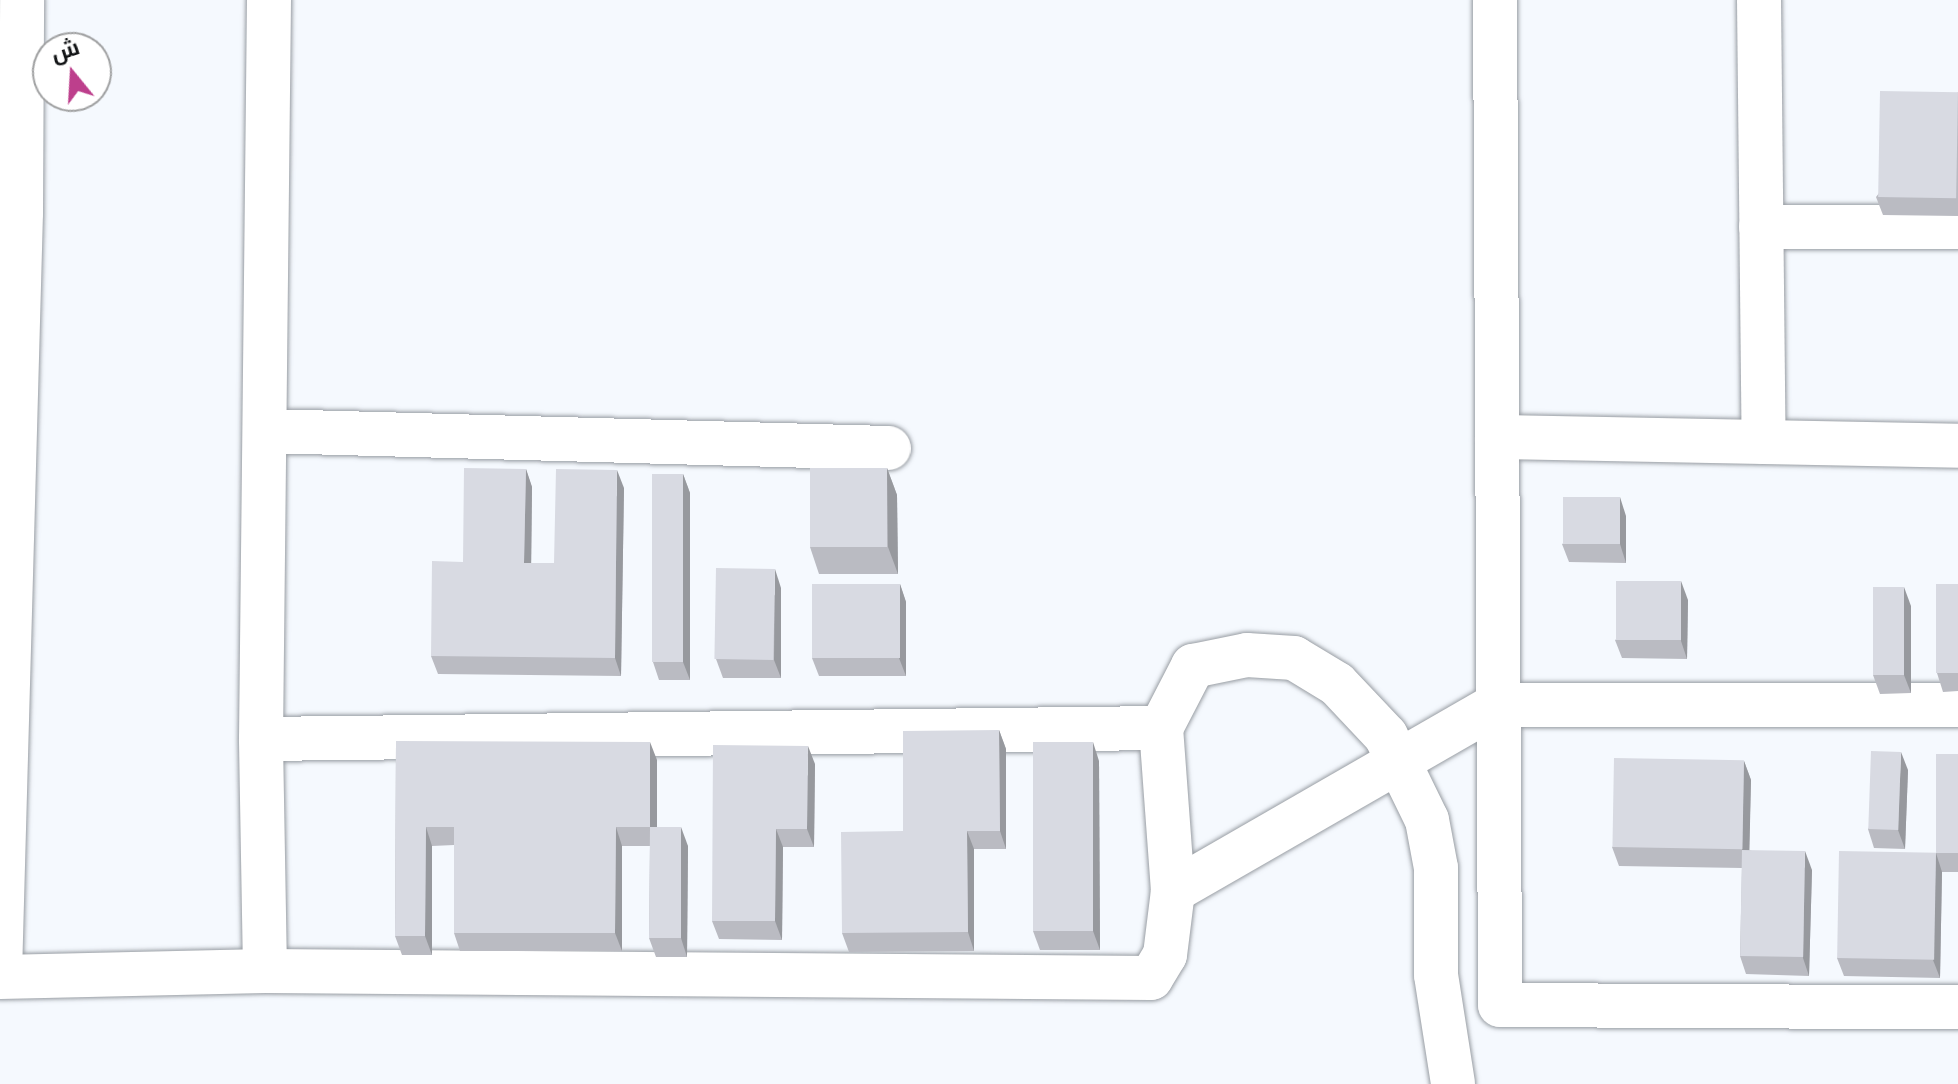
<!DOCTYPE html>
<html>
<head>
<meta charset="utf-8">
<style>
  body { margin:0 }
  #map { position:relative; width:1958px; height:1084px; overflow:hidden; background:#f5f9fe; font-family:Karla,Cairo,sans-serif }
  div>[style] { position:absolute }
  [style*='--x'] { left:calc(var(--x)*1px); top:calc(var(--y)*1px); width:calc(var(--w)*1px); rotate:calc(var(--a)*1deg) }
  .roads { filter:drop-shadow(0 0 2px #989da3) drop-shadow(0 0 2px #989da3) }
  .minor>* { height:44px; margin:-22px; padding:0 22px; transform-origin:22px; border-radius:22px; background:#fff }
  .wall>* { inset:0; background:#babbc2 }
  .shaded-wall>* { inset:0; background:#97999e }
  .building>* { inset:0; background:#d8dae2; transform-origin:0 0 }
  span { translate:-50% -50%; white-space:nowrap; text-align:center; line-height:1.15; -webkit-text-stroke:7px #fff; paint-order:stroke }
  .north { position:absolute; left:32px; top:32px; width:80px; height:80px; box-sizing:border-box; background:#fff; border:2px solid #a0a1a2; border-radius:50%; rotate:342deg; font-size:22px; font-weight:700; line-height:32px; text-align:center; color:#121416 }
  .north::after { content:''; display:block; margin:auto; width:28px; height:36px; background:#bd3f8c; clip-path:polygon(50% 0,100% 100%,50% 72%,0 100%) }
</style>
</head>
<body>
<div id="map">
  <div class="roads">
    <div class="minor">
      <i style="--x:1495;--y:0;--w:1005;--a:89.71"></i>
      <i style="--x:1500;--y:1005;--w:458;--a:0.3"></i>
      <i style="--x:1759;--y:0;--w:442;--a:89.4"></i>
      <i style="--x:1761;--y:227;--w:197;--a:0"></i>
      <i style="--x:267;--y:431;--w:622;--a:1.57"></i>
      <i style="--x:1497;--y:437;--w:461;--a:1.1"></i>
      <i style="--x:261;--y:739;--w:900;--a:-0.7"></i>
      <i style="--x:1173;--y:891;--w:374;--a:-29.9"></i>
      <i style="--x:1497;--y:705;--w:461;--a:0"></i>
      <i style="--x:265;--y:971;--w:232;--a:-91"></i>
      <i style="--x:261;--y:739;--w:739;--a:-89.38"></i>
      <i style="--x:0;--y:974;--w:761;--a:-88.42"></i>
      <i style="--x:21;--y:213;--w:213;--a:-89.7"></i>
      <i style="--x:0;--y:977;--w:265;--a:-1.3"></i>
      <i style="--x:265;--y:971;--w:886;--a:0.45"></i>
      <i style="--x:1151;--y:978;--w:27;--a:-59"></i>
      <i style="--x:1165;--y:955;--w:64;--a:-82.9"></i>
      <i style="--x:1173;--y:891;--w:163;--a:-94.2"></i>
      <i style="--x:1161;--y:728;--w:70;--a:-62.7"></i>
      <i style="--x:1193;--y:666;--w:55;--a:-11.5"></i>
      <i style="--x:1247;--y:655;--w:47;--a:3.7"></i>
      <i style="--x:1294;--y:658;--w:50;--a:31.2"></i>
      <i style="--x:1337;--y:684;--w:71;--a:46.7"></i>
      <i style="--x:1386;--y:736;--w:93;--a:64"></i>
      <i style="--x:1427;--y:820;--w:49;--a:79.4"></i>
      <i style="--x:1436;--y:868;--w:107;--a:90"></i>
      <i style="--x:1436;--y:975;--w:110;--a:81.1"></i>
    </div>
  </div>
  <div class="wall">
    <i style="clip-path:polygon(1958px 92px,1958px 216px,1883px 215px,1876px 197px)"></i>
    <i style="clip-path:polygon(887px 468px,897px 495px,898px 574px,819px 574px,810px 547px)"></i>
    <i style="clip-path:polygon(526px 469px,532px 487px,531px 563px,554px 563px,624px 488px,621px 676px,438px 674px,431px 656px)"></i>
    <i style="clip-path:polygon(683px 474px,690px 493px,690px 680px,659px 680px,653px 662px)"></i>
    <i style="clip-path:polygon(1626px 516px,1626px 563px,1569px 562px,1562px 544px)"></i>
    <i style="clip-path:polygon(900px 584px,906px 602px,906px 676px,819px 676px,812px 658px)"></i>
    <i style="clip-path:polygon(1958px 584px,1958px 691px,1943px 692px,1937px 673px)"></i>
    <i style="clip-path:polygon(781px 588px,781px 678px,723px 678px,716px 659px)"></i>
    <i style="clip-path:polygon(1688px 600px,1687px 659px,1622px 658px,1615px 640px)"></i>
    <i style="clip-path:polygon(1911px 606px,1911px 693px,1880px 694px,1873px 675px)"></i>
    <i style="clip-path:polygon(999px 730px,1006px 749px,1006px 849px,974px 849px,974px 951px,849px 952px,842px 933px)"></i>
    <i style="clip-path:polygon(396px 741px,657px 760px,657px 827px,688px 846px,687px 957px,656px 957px,649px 938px,650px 846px,622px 846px,622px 951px,460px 951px,454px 933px,454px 845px,432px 846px,432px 955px,402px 955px,395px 936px)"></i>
    <i style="clip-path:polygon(1958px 754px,1958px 872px,1942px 872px,1940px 978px,1844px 976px,1837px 958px,1936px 853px)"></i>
    <i style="clip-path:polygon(1099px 761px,1100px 950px,1040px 950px,1033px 931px)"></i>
    <i style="clip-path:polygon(1744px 761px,1751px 780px,1749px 850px,1812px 870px,1809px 976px,1746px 974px,1740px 956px,1742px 868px,1619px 866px,1612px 847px)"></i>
    <i style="clip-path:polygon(815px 764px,814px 847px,783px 847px,782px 940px,719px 939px,712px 921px)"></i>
    <i style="clip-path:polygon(1908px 770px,1905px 849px,1874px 848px,1868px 829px)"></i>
  </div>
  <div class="shaded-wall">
    <i style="clip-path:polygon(887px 468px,897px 495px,898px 574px,888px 547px)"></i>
    <i style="clip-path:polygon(526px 469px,532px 487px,531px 581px,524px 563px)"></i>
    <i style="clip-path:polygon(617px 470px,624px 488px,621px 676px,615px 658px)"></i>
    <i style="clip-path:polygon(683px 474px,690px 493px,690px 680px,683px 662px)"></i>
    <i style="clip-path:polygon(1620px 497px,1626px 516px,1626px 563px,1620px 544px)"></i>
    <i style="clip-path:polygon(775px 569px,781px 588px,781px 678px,774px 660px)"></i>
    <i style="clip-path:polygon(1681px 581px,1688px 600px,1687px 659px,1681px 641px)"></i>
    <i style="clip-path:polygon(900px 584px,906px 602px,906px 676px,899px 658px)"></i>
    <i style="clip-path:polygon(1904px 587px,1911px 606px,1911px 693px,1904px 675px)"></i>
    <i style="clip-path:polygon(999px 730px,1006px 749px,1006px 849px,1000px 831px)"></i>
    <i style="clip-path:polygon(650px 742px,657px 760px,657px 846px,650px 827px)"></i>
    <i style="clip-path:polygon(1093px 742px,1099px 761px,1100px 950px,1093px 931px)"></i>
    <i style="clip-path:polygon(808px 746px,815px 764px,814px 847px,807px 829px)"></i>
    <i style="clip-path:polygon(1901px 752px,1908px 770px,1905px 849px,1898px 830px)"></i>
    <i style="clip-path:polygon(1744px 761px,1751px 780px,1749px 868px,1742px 850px)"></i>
    <i style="clip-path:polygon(426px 827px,432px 846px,432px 955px,425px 936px)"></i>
    <i style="clip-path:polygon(616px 827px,622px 846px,622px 951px,615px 933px)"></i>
    <i style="clip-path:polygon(681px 827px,688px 846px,687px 957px,681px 938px)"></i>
    <i style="clip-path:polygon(776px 829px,783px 847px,782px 940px,775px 921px)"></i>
    <i style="clip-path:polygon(967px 831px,974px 849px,974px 951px,968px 932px)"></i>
    <i style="clip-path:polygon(1805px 851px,1812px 870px,1809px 976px,1803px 958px)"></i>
    <i style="clip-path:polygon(1936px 853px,1942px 872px,1940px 978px,1933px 960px)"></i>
  </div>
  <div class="building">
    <i style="left:1880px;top:91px;width:78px;height:106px;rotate:1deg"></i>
    <i style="clip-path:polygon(464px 468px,526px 469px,524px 563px,554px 563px,556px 469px,617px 470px,615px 658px,431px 656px,432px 561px,463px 562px)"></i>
    <i style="left:810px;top:468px;width:77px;height:79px"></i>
    <i style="left:652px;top:474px;width:31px;height:188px"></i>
    <i style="left:1563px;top:497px;width:57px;height:47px"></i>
    <i style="left:716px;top:568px;width:59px;height:91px;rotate:1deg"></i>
    <i style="left:1616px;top:581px;width:65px;height:59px"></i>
    <i style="left:812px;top:584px;width:88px;height:74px"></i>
    <i style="left:1936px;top:584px;width:22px;height:89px"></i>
    <i style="left:1873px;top:587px;width:31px;height:88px"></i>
    <i style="clip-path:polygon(999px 730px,1000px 831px,967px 831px,968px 932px,842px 933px,841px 832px,903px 831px,903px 731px)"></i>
    <i style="clip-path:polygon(396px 741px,650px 742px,650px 827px,681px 827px,681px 938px,649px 938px,650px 827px,616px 827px,615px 933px,454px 933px,454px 827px,426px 827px,425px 936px,395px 936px)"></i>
    <i style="left:1093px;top:742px;width:189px;height:60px;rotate:90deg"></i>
    <i style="clip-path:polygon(713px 745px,808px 746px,807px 829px,776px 829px,775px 921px,712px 921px)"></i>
    <i style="left:1871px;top:751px;width:30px;height:78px;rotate:2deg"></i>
    <i style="left:1936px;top:754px;width:22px;height:99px"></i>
    <i style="left:1614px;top:758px;width:130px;height:89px;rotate:1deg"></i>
    <i style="left:1742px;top:850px;width:63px;height:106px;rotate:1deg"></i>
    <i style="left:1839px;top:851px;width:97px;height:107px;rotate:1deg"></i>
  </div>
  <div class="north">ش</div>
</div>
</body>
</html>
